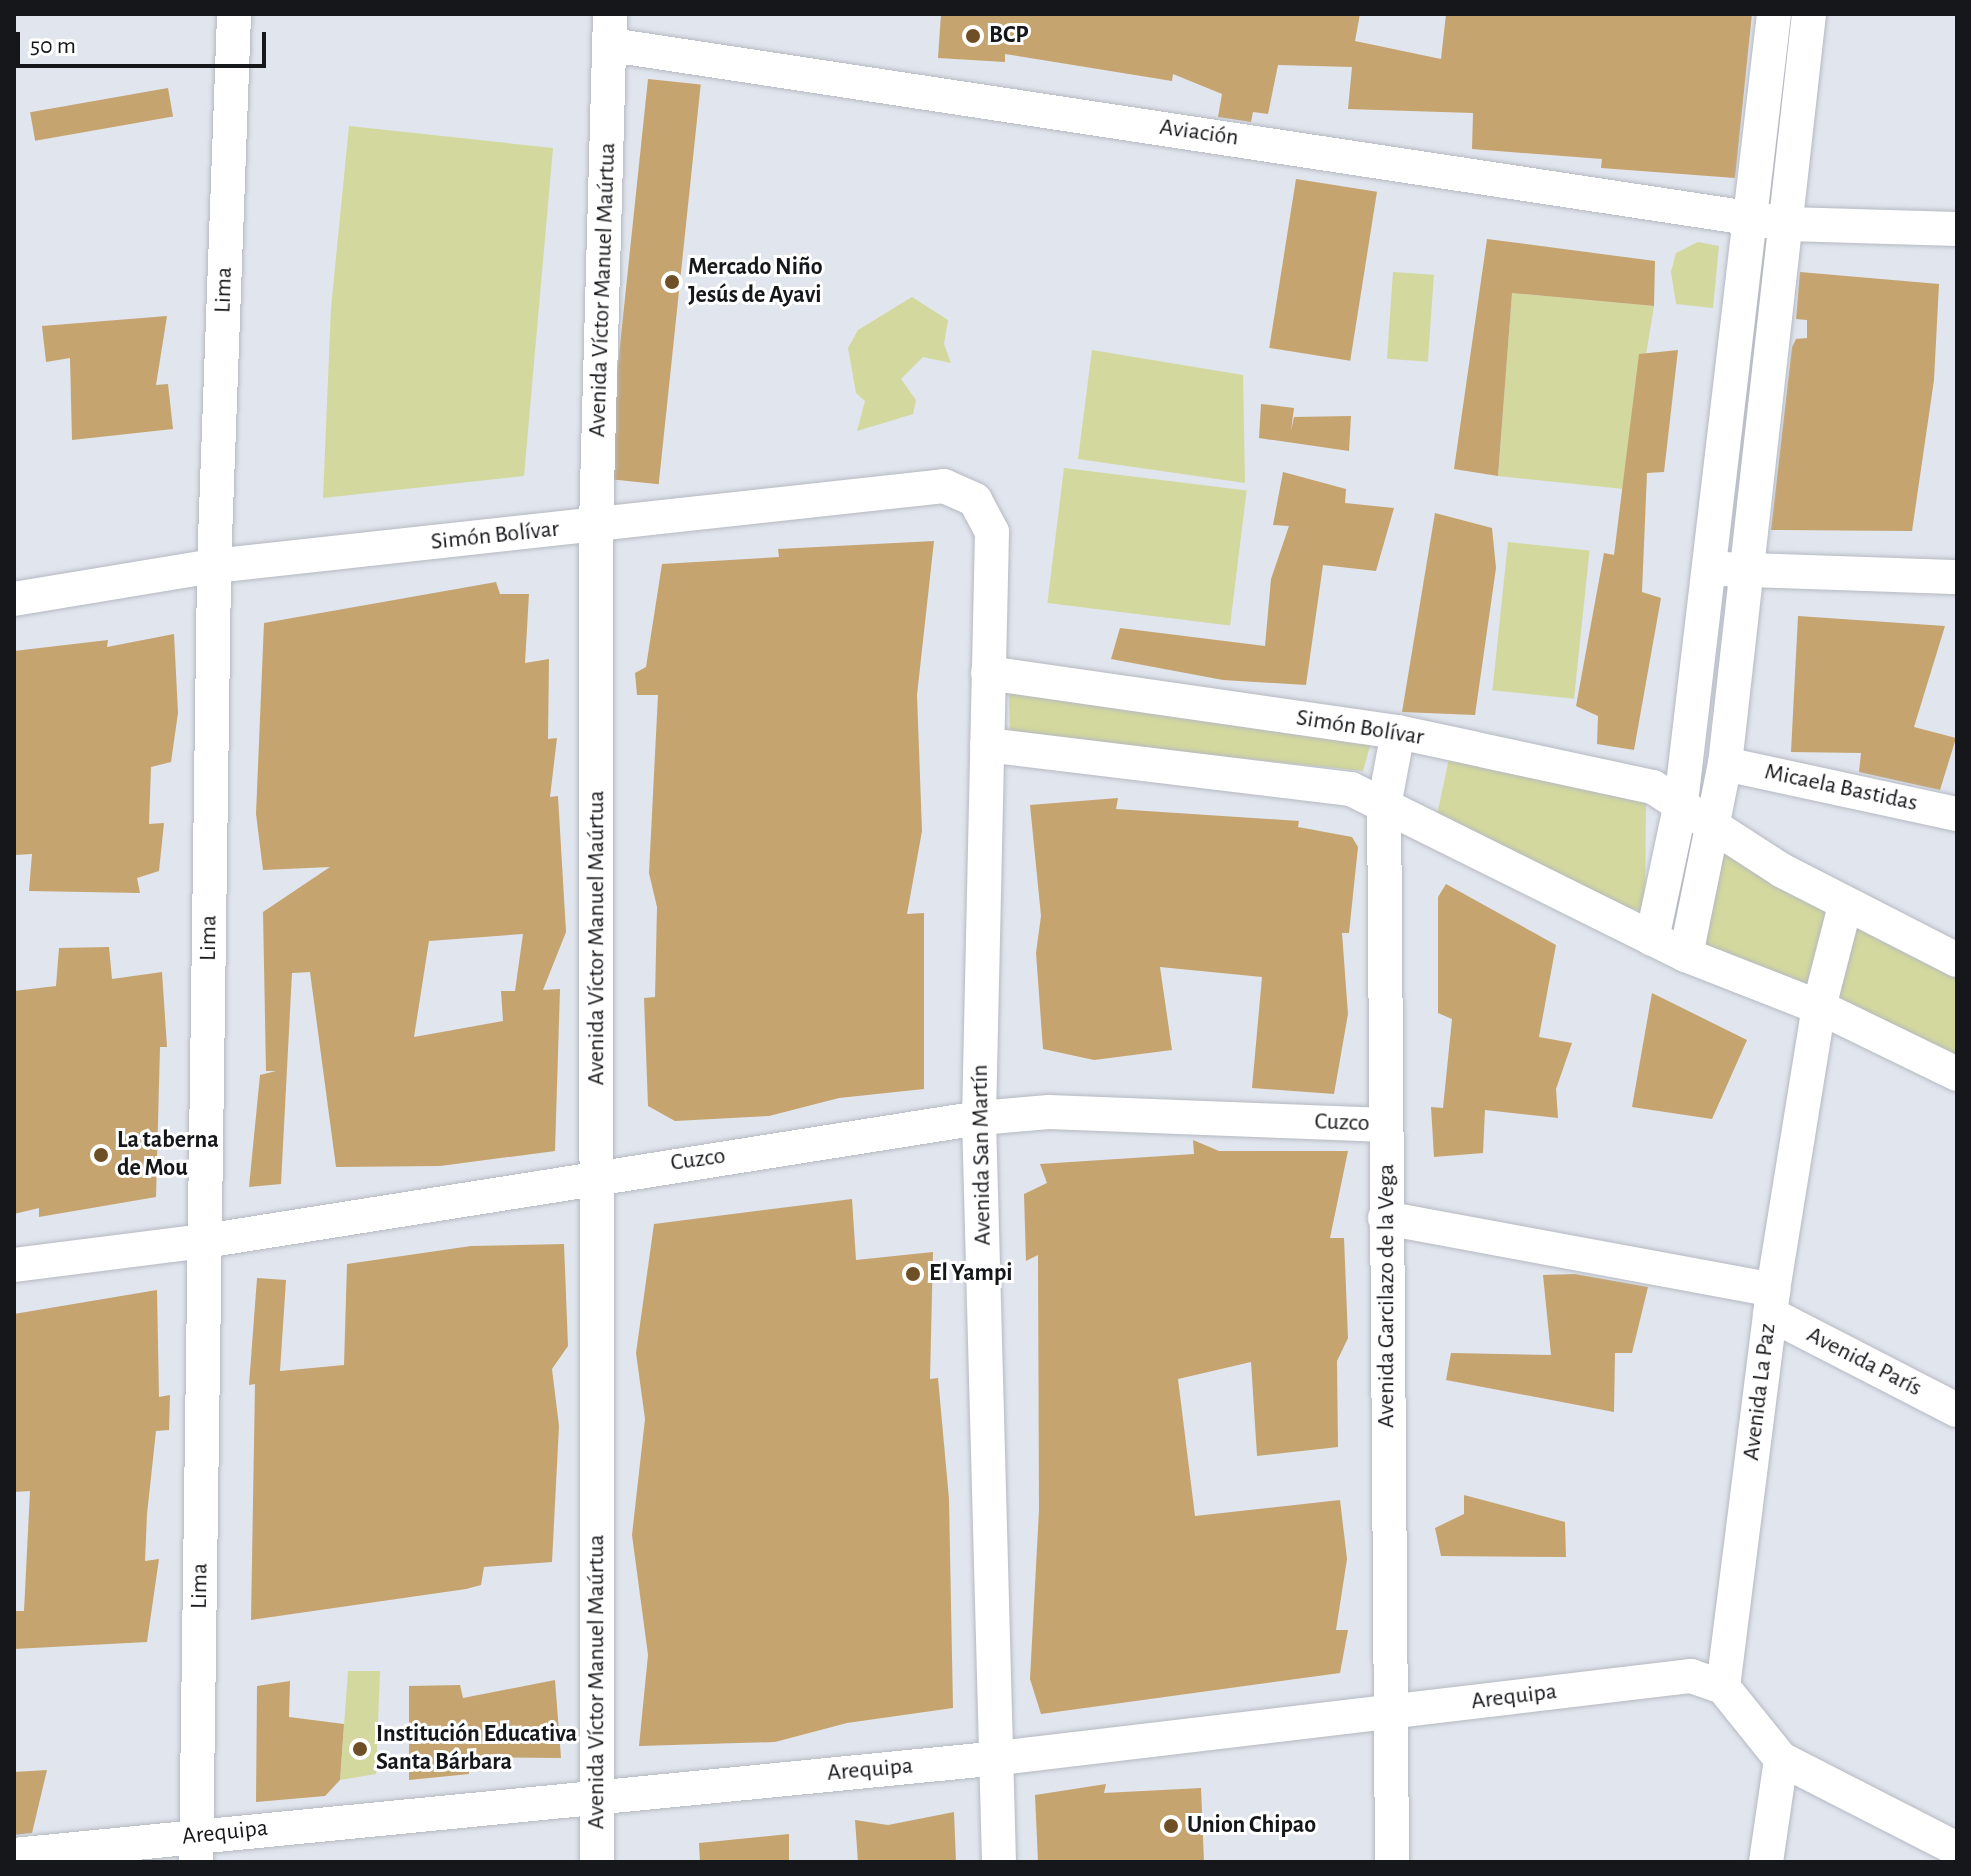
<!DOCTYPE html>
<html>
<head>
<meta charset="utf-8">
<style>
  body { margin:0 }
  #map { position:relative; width:1971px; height:1876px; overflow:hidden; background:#e1e5ee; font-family:"Alegreya Sans",sans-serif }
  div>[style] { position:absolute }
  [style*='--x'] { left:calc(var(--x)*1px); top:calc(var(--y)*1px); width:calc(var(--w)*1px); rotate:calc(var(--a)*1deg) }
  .green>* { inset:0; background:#d3d89e; transform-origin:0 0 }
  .building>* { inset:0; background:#c5a470; transform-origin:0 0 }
  .roads { filter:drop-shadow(0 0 2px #b5b9c1) drop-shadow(0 0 2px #b5b9c1) }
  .minor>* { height:34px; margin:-17px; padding:0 17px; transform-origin:17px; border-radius:17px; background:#fff }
  .dots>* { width:22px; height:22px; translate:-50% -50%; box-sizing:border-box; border:4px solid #fff; border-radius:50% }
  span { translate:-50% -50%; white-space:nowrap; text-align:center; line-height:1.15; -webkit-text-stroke:6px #fff; paint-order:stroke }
  .poi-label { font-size:24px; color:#16171a; font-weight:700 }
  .left { translate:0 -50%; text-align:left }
  .street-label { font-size:24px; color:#16171a }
  .frame { position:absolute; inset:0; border:16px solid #16171a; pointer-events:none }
  .scale { position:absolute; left:16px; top:32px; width:250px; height:36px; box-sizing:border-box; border:4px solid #16171a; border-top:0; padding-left:10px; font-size:24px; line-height:28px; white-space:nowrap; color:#16171a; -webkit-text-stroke:6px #fff; paint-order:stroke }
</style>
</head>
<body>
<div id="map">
  <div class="green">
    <i style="clip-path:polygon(349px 126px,553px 148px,524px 476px,323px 498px,331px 308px)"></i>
    <i style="clip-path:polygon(1698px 242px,1719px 246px,1713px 308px,1676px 304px,1671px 272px,1676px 253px)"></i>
    <i style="left:1393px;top:272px;width:41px;height:87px;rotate:4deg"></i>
    <i style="clip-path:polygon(1513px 279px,1523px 294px,1654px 306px,1624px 489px,1498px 476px)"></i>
    <i style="clip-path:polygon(912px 297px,948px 320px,944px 344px,951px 363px,923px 357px,901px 379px,916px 400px,913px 414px,857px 431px,865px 401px,856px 393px,848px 348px,858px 330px)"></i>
    <i style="clip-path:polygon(1092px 350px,1243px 375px,1245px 483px,1078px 459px)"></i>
    <i style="left:1064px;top:468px;width:184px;height:136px;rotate:7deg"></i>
    <i style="left:1508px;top:542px;width:82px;height:149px;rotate:6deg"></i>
    <i style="clip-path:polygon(1009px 690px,1372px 739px,1363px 771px,1010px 734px)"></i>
    <i style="clip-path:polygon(1450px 754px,1646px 796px,1645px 912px,1608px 902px,1436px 820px)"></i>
    <i style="clip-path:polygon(1715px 829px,1957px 954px,1957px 1088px,1686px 955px)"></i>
    <i style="clip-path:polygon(348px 1671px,380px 1671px,376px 1774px,340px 1780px)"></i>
  </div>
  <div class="building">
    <i style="clip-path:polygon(941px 14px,1360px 14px,1355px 41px,1441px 59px,1446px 14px,1752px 14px,1735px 178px,1601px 168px,1602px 159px,1472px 149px,1473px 113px,1348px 109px,1352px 67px,1278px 65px,1268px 114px,1253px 112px,1251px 122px,1218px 117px,1222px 94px,1173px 74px,1172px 81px,1005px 54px,1005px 62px,938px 58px)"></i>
    <i style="left:648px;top:79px;width:53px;height:402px;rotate:6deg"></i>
    <i style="left:168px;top:88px;width:29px;height:140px;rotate:80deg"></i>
    <i style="left:1296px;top:179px;width:82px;height:171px;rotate:9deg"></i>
    <i style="clip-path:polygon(1487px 239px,1655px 261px,1654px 306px,1512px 293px,1498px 476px,1454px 469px)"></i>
    <i style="clip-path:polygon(1800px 272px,1939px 284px,1934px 380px,1912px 531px,1771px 530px,1792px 347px,1796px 339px,1807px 338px,1807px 320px,1796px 319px)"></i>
    <i style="clip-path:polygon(167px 316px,156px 385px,168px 384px,173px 429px,72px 440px,70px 358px,46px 362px,42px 326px)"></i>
    <i style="clip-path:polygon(1678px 350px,1664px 472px,1647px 473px,1642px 592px,1661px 598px,1634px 750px,1597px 744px,1598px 716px,1576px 706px,1604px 553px,1614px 555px,1639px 354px)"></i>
    <i style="clip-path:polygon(1261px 404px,1294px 408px,1291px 431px,1294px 417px,1351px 416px,1349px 451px,1259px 438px)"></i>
    <i style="clip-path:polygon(1283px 472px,1346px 489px,1345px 503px,1394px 508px,1376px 571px,1323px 565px,1306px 685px,1223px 680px,1111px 659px,1120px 628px,1265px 646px,1271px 579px,1289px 526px,1273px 525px)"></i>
    <i style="clip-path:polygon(1435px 513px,1492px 528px,1496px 568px,1475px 715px,1402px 712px)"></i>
    <i style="clip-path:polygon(934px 541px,917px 695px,922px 831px,907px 914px,924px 913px,924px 1089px,839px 1098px,769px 1116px,675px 1121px,648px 1106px,644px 998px,655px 997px,657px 907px,649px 873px,658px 695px,637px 695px,635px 673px,646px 667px,662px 564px,779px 557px,778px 549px)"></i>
    <i style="clip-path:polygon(evenodd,496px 582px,500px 594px,529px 594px,525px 663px,549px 659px,548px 739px,557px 738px,550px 797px,558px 796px,566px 932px,543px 990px,560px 989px,555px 1151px,440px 1166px,336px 1167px,310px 972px,292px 973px,281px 1184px,249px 1187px,260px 1075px,276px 1071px,266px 1071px,263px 912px,330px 867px,263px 870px,256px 814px,264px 623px,496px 582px,523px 934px,515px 991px,501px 991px,503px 1021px,414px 1037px,429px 941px,523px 934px)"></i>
    <i style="clip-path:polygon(1798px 616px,1945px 626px,1914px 727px,1956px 738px,1940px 790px,1859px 772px,1861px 753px,1791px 752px)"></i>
    <i style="clip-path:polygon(174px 634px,178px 713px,171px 762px,151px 767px,149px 824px,164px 823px,159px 871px,137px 878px,140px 893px,29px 891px,32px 854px,15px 855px,14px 651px,108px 640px,107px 647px)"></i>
    <i style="clip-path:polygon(1118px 798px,1116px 809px,1299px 821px,1298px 827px,1352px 837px,1358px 847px,1349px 933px,1342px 933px,1348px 1014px,1334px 1094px,1252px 1088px,1262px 977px,1160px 967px,1172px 1050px,1094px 1060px,1043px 1049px,1036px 953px,1041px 916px,1030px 805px)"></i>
    <i style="clip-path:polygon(1446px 884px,1556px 945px,1539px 1037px,1572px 1043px,1556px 1089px,1558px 1118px,1485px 1110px,1483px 1153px,1434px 1157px,1431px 1107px,1443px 1108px,1452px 1019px,1438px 1013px,1438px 897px)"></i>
    <i style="clip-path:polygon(109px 947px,112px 979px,162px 972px,167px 1047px,160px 1047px,156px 1197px,39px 1217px,39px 1208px,14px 1214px,14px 991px,56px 986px,59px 948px)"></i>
    <i style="clip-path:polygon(1652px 993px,1747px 1040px,1712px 1119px,1632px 1107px)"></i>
    <i style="clip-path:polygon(1193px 1140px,1219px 1151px,1348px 1151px,1330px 1238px,1344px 1238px,1348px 1338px,1337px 1361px,1338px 1447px,1257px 1456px,1251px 1362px,1178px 1379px,1195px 1516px,1340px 1500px,1347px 1559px,1336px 1630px,1348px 1630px,1340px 1673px,1041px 1714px,1030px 1679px,1039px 1510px,1038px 1255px,1026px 1261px,1024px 1194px,1047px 1183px,1040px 1164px,1194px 1154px)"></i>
    <i style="clip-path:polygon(852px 1199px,856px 1260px,933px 1252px,930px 1379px,938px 1378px,949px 1499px,953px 1708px,847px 1723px,775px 1742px,639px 1746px,648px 1655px,632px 1535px,645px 1419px,636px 1353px,654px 1224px)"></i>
    <i style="clip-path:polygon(564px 1244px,568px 1346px,552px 1369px,559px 1426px,552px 1562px,484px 1567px,481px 1585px,466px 1589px,251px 1620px,255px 1384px,249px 1385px,257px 1278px,286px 1280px,280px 1371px,344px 1365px,347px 1264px,471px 1246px)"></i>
    <i style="clip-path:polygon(1575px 1274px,1648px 1287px,1632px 1353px,1615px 1353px,1614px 1412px,1446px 1380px,1451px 1353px,1551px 1355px,1543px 1275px)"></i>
    <i style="clip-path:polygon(157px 1290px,159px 1397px,170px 1395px,169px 1430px,156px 1431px,147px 1514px,145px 1561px,159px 1559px,147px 1642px,14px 1649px,14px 1611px,24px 1611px,30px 1491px,14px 1492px,14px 1314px)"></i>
    <i style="clip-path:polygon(1464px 1495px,1565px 1522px,1566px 1557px,1441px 1556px,1435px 1528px,1464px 1514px)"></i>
    <i style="clip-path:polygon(555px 1680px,561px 1758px,467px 1757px,469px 1774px,409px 1780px,409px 1686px,460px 1685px,463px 1698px)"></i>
    <i style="clip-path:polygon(290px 1681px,289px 1717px,344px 1724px,340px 1780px,325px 1796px,256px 1802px,257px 1686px)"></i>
    <i style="clip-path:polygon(47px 1770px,32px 1833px,14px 1835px,14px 1772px)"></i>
    <i style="clip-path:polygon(1106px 1784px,1104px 1793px,1201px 1788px,1204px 1862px,1038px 1862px,1035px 1795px)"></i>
    <i style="clip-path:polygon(954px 1812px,956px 1862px,858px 1862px,855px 1820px,888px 1825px)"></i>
    <i style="clip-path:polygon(789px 1834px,789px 1862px,700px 1862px,699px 1843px)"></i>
  </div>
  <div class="roads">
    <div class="minor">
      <i style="--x:611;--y:45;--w:1191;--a:8.65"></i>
      <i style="--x:1788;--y:224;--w:169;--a:1.7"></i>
      <i style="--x:1724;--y:569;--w:233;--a:2"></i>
      <i style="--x:14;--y:599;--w:203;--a:-9.4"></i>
      <i style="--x:214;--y:566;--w:734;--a:-6.25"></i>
      <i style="--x:944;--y:486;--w:34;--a:24"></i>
      <i style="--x:975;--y:500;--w:36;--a:62"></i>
      <i style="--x:992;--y:532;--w:586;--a:91.27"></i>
      <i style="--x:979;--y:1118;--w:744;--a:88.46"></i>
      <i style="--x:988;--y:673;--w:414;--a:8.2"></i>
      <i style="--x:1398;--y:732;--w:261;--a:12.2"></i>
      <i style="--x:1653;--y:787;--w:155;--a:32.9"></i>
      <i style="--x:1783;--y:871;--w:195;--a:27.1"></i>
      <i style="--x:987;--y:745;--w:367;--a:6.9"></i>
      <i style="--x:1351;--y:789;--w:374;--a:26.4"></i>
      <i style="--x:1686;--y:955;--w:143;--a:21.4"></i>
      <i style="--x:1819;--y:1007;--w:153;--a:25.9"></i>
      <i style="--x:1725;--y:764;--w:237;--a:12.2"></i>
      <i style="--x:1652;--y:939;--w:140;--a:-78"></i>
      <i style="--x:1681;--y:802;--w:793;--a:-83.27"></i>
      <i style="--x:1686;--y:955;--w:195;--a:-78.5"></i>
      <i style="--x:1725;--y:764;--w:755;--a:-83.61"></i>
      <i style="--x:1385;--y:1218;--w:395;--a:10.5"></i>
      <i style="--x:14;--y:1265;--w:193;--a:-7.2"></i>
      <i style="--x:205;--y:1241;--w:784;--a:-9.03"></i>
      <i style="--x:979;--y:1118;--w:70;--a:-4.9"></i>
      <i style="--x:1049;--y:1112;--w:337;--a:2.2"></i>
      <i style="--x:1770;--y:1314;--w:210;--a:27.2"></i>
      <i style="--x:1781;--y:1759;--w:198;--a:27.1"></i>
      <i style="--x:14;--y:1855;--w:990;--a:-5.62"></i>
      <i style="--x:999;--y:1758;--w:697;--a:-6.76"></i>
      <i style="--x:1691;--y:1676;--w:34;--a:19"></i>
      <i style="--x:196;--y:1862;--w:1296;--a:-89.2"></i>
      <i style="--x:214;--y:566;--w:552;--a:-87.92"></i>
      <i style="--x:597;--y:1862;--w:1337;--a:-90.04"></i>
      <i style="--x:596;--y:525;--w:511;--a:-88.43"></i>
      <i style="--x:1392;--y:1862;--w:1056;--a:-90.43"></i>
      <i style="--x:1384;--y:806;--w:75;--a:-79.3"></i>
      <i style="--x:1766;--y:1862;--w:104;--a:-81.7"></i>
      <i style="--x:1781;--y:1759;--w:92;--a:-128.9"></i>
      <i style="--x:1723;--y:1687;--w:400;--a:-82.8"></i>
      <i style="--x:1773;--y:1290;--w:287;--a:-80.8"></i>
      <i style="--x:1819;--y:1007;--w:104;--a:-75.6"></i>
    </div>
  </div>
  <div class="dots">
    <i style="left:973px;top:36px;background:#6f4f25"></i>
    <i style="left:672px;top:282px;background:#6f4f25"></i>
    <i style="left:101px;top:1155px;background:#6f4f25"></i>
    <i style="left:913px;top:1274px;background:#6f4f25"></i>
    <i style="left:360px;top:1749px;background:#6f4f25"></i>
    <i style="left:1171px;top:1826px;background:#6f4f25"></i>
  </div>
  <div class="poi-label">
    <span class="left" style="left:989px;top:36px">BCP</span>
    <span class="left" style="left:688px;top:282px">Mercado Niño<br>Jesús de Ayavi</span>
    <span class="left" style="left:117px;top:1155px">La taberna<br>de Mou</span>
    <span class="left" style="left:929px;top:1274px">El Yampi</span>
    <span class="left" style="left:376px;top:1749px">Institución Educativa<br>Santa Bárbara</span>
    <span class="left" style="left:1187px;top:1826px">Union Chipao</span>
  </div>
  <div class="street-label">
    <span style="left:1199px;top:133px;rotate:8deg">Aviación</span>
    <span style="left:224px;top:290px;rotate:-88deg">Lima</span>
    <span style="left:603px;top:290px;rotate:-88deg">Avenida Víctor Manuel Maúrtua</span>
    <span style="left:495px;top:536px;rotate:-6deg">Simón Bolívar</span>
    <span style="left:1360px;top:728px;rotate:9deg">Simón Bolívar</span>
    <span style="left:1841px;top:788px;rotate:12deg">Micaela Bastidas</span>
    <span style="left:209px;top:938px;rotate:-89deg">Lima</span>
    <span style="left:597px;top:938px;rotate:-90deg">Avenida Víctor Manuel Maúrtua</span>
    <span style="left:1342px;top:1123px;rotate:2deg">Cuzco</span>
    <span style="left:982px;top:1155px;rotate:-91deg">Avenida San Martín</span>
    <span style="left:698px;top:1160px;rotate:-8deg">Cuzco</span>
    <span style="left:1387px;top:1296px;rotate:-90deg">Avenida Garcilazo de la Vega</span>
    <span style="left:1864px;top:1362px;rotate:27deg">Avenida París</span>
    <span style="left:1760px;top:1392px;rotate:-83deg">Avenida La Paz</span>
    <span style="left:200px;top:1586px;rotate:-89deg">Lima</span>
    <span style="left:597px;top:1682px;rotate:-90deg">Avenida Víctor Manuel Maúrtua</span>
    <span style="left:1514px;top:1697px;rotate:-7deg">Arequipa</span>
    <span style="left:870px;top:1770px;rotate:-5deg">Arequipa</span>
    <span style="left:225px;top:1833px;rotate:-6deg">Arequipa</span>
  </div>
  <div class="frame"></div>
  <div class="scale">50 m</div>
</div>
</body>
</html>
